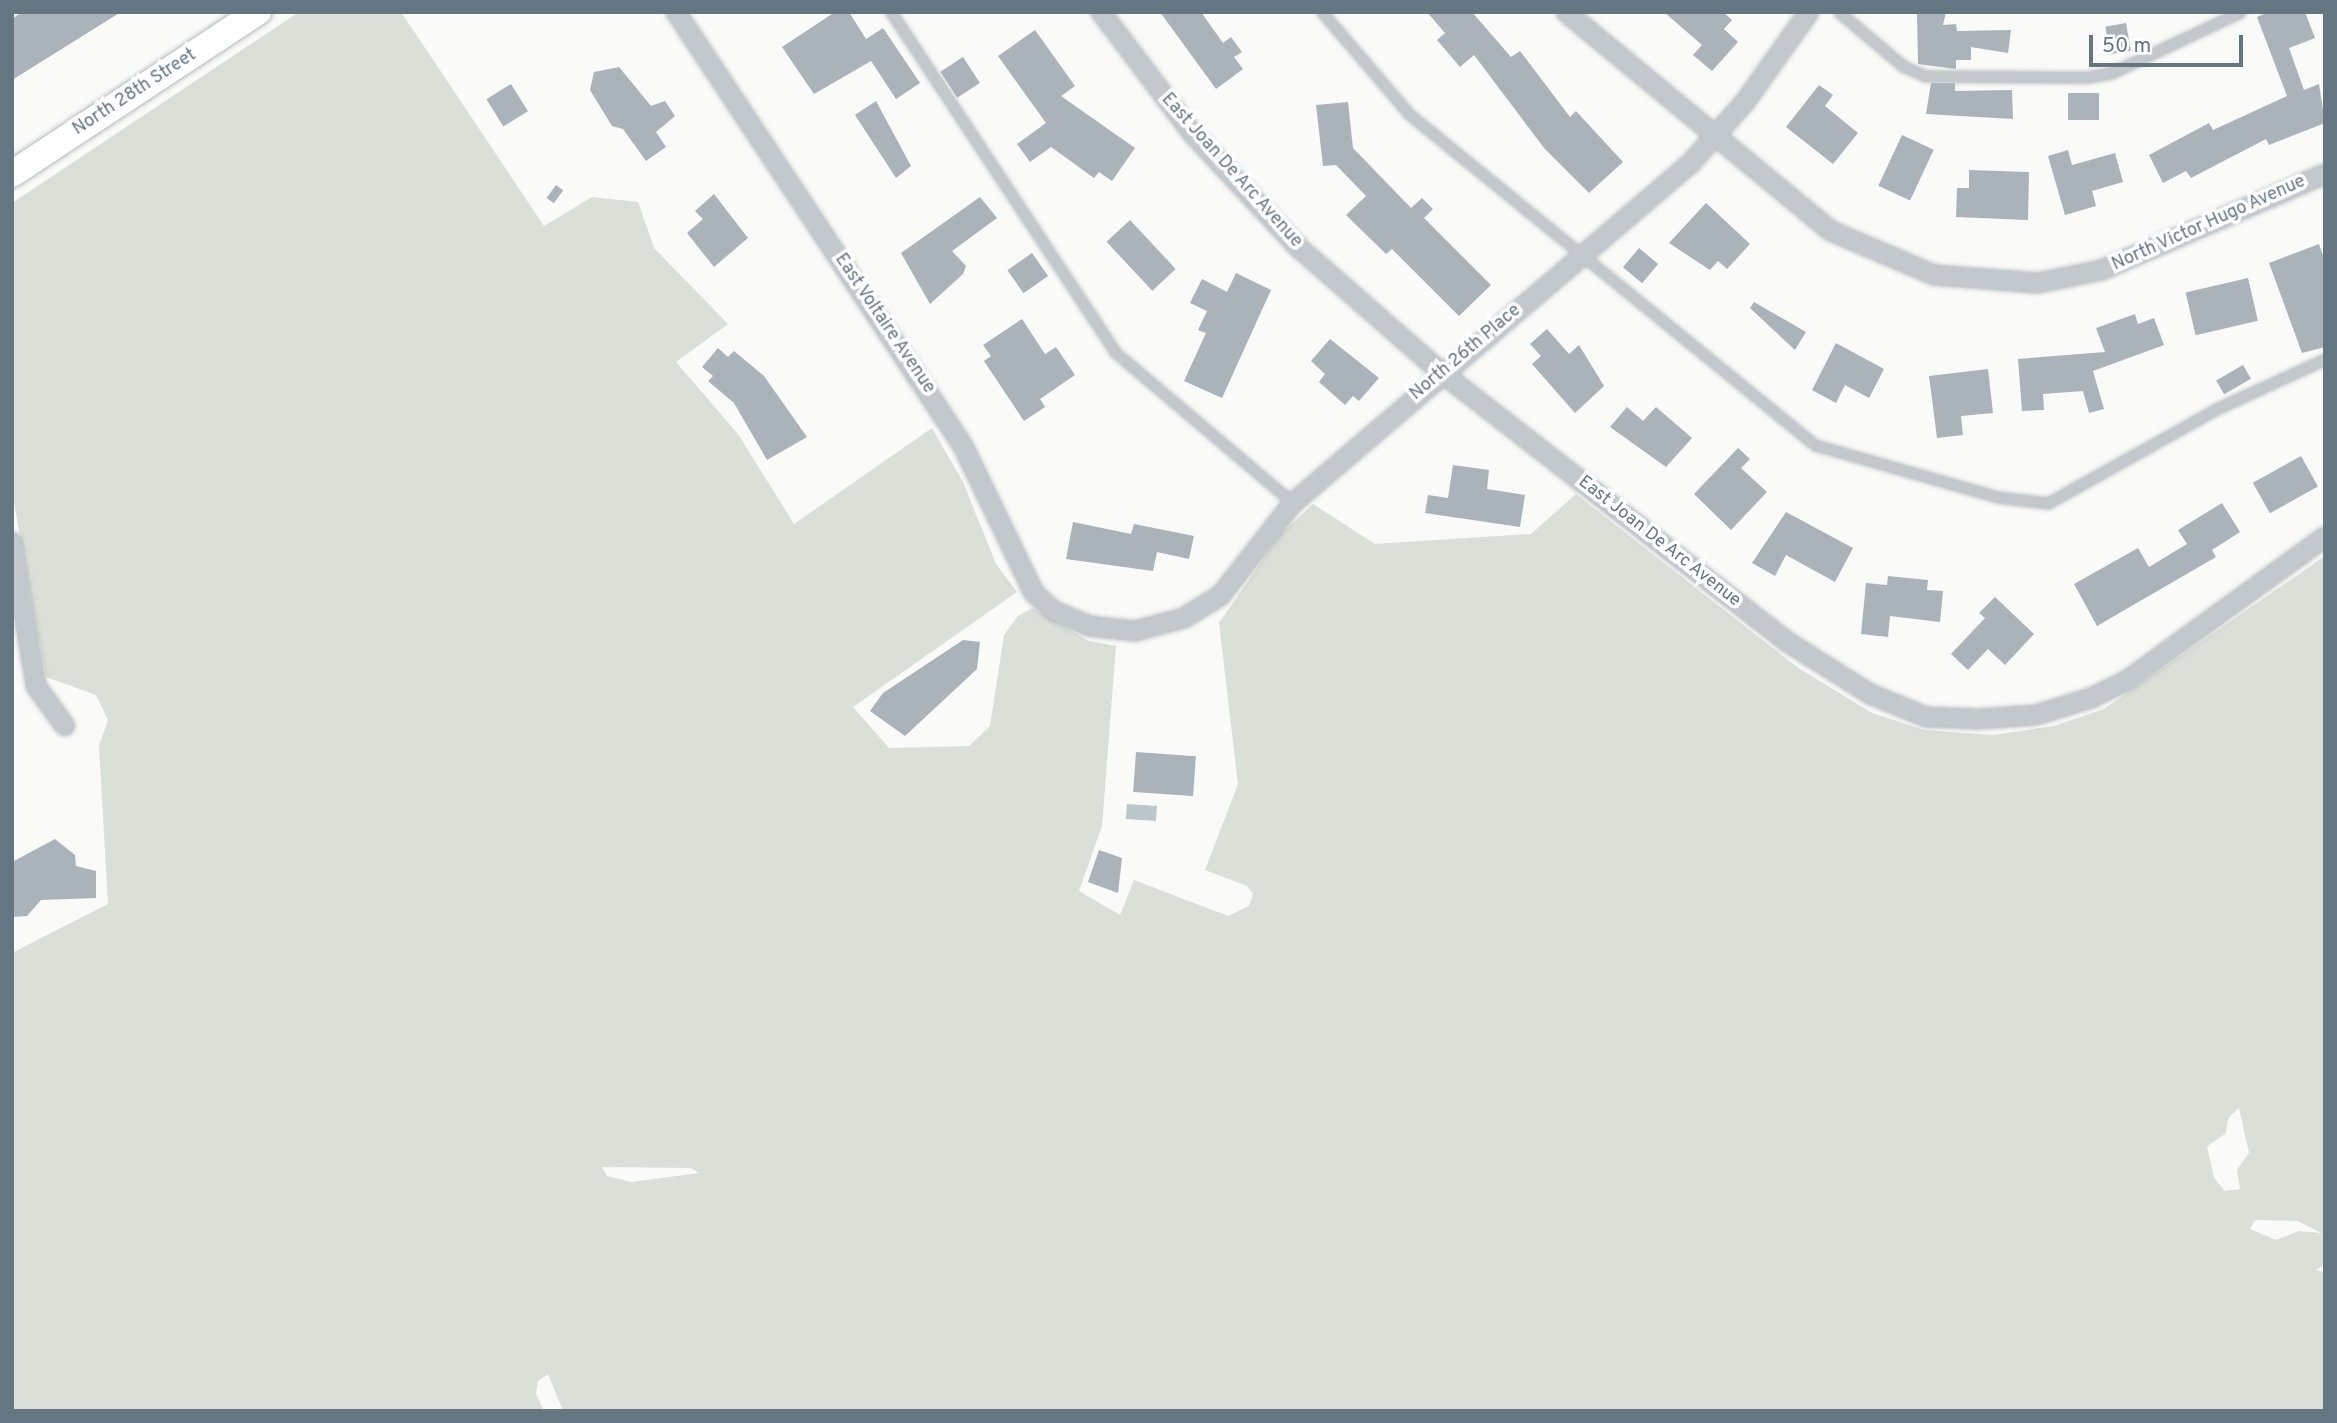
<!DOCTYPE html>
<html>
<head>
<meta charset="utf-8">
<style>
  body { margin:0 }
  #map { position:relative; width:2337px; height:1423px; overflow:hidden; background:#fafaf8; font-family:Overpass,sans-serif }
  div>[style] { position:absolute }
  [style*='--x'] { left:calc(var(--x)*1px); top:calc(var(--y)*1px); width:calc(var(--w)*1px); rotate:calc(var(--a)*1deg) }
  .green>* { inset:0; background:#dadfd7 }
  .water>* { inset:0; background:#bbc7cb; transform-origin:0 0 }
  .building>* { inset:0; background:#aab3b9; transform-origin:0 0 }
  .roads { filter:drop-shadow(0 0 2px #b3babf) drop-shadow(0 0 2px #b3babf) }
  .lane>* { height:9px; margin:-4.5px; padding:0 4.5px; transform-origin:4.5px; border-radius:4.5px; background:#c3c8cc }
  .street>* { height:18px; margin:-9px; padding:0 9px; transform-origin:9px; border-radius:9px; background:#c3c8cc }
  .secondary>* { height:26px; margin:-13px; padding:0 13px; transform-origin:13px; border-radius:13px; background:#fff }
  span { translate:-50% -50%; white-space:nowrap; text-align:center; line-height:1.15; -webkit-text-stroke:7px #fff; paint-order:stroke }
  .street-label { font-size:18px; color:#657683 }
  .frame { position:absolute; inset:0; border:14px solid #657683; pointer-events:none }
  .scale { position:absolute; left:2089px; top:35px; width:154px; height:32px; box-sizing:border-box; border:4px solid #657683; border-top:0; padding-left:9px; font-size:21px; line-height:24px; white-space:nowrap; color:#657683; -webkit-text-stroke:5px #fff; paint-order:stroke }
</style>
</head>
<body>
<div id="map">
  <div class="green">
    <i style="clip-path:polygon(evenodd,299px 12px,401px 12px,544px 226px,592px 197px,638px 202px,654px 248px,728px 324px,676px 362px,738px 434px,794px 524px,932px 428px,963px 482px,996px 564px,1017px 592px,853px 707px,889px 748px,969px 746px,990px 726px,1004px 635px,1018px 616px,1032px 608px,1089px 641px,1116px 646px,1102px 826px,1079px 891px,1120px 915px,1134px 880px,1228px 916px,1249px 906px,1253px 894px,1247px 886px,1205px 870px,1238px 784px,1219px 623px,1280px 535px,1313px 504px,1375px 544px,1531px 534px,1576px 494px,1797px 667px,1872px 713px,1924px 730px,1992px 735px,2054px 726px,2104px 709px,2325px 556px,2325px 1264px,2316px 1270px,2325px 1272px,2325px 1411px,563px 1411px,548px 1374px,538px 1381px,536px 1394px,544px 1411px,12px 1411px,12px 953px,108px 904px,99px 746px,108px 720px,96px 695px,46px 677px,12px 492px,12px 203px,299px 12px,2239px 1108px,2249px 1153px,2237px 1170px,2240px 1189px,2225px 1191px,2214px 1178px,2207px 1146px,2225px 1134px,2229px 1117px,2239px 1108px,299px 12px,602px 1167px,691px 1168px,699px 1173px,631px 1182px,607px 1176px,602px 1167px,299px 12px,2255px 1220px,2298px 1221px,2321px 1233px,2299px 1231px,2276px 1240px,2250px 1229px,2255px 1220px)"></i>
  </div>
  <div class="water">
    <i style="left:1127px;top:804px;width:30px;height:15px;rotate:4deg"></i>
  </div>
  <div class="building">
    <i style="clip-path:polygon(22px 12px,121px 12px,12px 80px,12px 19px)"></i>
    <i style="clip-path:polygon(835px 12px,849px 12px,866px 39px,883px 28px,920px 83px,896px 99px,871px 61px,814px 94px,782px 47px)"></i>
    <i style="clip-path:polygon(1160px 12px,1201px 12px,1223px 43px,1231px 37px,1242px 52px,1234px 57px,1243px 69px,1216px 89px)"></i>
    <i style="clip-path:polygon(1427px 12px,1472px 12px,1511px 57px,1520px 51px,1570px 117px,1576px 111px,1623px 162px,1589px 193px,1544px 148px,1474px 55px,1460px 67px,1437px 40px,1445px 33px)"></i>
    <i style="clip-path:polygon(1664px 12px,1723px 12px,1732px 20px,1724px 29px,1738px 42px,1712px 71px,1693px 55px,1702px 45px)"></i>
    <i style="clip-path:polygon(1917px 12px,1946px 12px,1943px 25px,1956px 24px,1957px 31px,2011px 30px,2008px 53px,1971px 47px,1971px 60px,1956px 60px,1956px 69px,1918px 64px)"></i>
    <i style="clip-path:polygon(2268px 12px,2305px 12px,2315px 38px,2289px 48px,2304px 90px,2319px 84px,2325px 123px,2269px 145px,2266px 139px,2191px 178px,2186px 171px,2163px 183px,2149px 155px,2209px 123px,2213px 130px,2287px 96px,2257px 17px)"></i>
    <i style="left:2126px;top:23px;width:28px;height:21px;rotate:80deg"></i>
    <i style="clip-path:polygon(1035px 30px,1075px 86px,1061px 96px,1135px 148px,1112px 181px,1099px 172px,1094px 178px,1051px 147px,1030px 162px,1017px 144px,1046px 123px,998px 56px)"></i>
    <i style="left:963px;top:57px;width:31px;height:27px;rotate:57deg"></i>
    <i style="clip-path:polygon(619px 67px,651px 106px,665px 101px,675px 116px,656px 132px,666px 147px,646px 161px,623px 129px,612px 126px,590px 90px,594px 72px)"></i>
    <i style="clip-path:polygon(1931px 83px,1955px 83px,1955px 91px,2012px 90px,2013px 119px,1926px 114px)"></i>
    <i style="left:511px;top:84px;width:32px;height:29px;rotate:58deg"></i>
    <i style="clip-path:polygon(1819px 85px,1833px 95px,1825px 106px,1858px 133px,1833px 164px,1786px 127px)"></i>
    <i style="left:2099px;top:93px;width:27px;height:31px;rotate:90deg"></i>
    <i style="clip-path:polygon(876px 101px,911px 166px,896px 178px,855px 115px)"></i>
    <i style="clip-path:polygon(1348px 102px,1353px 148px,1411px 208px,1422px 198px,1433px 209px,1424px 218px,1491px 285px,1459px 316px,1392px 249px,1386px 254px,1346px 215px,1366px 196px,1336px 165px,1323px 166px,1316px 105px)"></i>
    <i style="left:1902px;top:135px;width:35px;height:56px;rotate:25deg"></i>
    <i style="clip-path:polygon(2068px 150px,2072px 165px,2115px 153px,2123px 182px,2092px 191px,2096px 206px,2065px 215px,2048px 156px)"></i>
    <i style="clip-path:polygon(1969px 170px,2029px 172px,2028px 220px,1956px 217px,1957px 188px,1969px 188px)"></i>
    <i style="left:556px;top:185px;width:9px;height:16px;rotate:36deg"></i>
    <i style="clip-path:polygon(714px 194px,748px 238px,714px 267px,687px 233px,703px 219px,695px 211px)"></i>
    <i style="clip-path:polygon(980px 197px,997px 218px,952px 251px,966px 266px,963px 274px,930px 304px,901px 253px)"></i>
    <i style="clip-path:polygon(1706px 203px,1750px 244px,1727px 269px,1718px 261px,1710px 270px,1669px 243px)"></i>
    <i style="left:1130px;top:220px;width:67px;height:32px;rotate:47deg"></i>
    <i style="clip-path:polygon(2319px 244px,2325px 261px,2325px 347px,2302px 353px,2269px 263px)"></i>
    <i style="left:1639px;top:248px;width:25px;height:25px;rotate:40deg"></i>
    <i style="left:1032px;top:253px;width:28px;height:30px;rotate:55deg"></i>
    <i style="clip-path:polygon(1236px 273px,1271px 290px,1222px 398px,1184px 381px,1206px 333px,1198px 330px,1207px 311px,1190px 303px,1202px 279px,1227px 292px)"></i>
    <i style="left:2248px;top:278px;width:44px;height:64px;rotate:77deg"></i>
    <i style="clip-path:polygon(1754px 302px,1806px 332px,1795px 350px,1750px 308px)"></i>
    <i style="clip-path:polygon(2135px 314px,2138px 324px,2154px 318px,2164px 345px,2093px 371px,2104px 409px,2089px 413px,2083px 391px,2043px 394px,2044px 410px,2022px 411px,2018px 359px,2105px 352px,2096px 328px)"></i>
    <i style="clip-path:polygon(1022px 319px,1045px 354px,1056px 347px,1075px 375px,1040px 399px,1045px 407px,1024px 421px,984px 361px,991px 356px,983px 345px)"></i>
    <i style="clip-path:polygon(1547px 329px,1569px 354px,1579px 345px,1604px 386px,1575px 413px,1532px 364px,1541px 356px,1530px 344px)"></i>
    <i style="clip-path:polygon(1330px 339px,1379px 378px,1359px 401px,1353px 396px,1345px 405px,1319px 382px,1325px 374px,1311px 361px)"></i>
    <i style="clip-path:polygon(1836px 343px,1884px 369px,1869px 398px,1845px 385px,1836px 403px,1812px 390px)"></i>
    <i style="clip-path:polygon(718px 348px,728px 357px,734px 351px,764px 376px,807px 437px,767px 460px,734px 403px,708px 381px,713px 376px,702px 367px)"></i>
    <i style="left:2243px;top:365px;width:16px;height:31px;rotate:60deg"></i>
    <i style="clip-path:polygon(1988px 369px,1993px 413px,1961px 416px,1963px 435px,1937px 438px,1929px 376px)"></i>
    <i style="clip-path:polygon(1627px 407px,1643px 421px,1656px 407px,1692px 438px,1666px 467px,1610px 427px)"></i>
    <i style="clip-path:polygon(1738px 448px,1750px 459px,1741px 468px,1767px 492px,1731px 530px,1694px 494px)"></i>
    <i style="left:2301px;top:456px;width:35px;height:55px;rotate:61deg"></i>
    <i style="clip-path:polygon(1453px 465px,1489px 470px,1487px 489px,1525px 495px,1520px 527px,1425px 513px,1428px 495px,1448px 498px)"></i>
    <i style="clip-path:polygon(2222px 503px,2240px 532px,2212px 550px,2216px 557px,2097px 626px,2074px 584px,2138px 548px,2149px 567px,2187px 544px,2178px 530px)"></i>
    <i style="clip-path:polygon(1786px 512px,1853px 548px,1835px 582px,1786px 555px,1775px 576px,1752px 563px)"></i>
    <i style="clip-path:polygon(1073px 522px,1131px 534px,1134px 524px,1194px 536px,1189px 559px,1157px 552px,1153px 571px,1066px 559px)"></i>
    <i style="clip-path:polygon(1888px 576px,1928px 580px,1927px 590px,1943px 591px,1940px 622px,1890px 616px,1888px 637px,1861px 634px,1866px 583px,1887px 585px)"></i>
    <i style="clip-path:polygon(1995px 597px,2034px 634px,2005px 665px,1988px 649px,1968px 670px,1951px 654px,1985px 618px,1979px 613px)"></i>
    <i style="clip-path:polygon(963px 640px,980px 642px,977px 669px,905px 736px,870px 711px,883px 693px)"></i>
    <i style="left:1136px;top:752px;width:60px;height:40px;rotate:4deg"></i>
    <i style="clip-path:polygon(55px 839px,75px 855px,76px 866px,96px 871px,96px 898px,41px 900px,27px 916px,12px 917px,12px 862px)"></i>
    <i style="clip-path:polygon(1099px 850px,1122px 858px,1118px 893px,1088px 882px)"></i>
  </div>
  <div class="roads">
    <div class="lane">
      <i style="--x:891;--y:12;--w:407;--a:56.6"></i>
      <i style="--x:1115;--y:352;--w:233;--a:40.3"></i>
      <i style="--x:1322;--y:12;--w:134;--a:49.5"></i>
      <i style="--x:1409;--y:114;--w:524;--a:39.19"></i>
      <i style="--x:1815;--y:445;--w:189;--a:15.9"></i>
      <i style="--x:1997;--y:497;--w:51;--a:6.7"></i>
      <i style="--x:2048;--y:503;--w:193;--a:-29.2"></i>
      <i style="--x:2216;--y:409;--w:120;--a:-24.6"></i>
      <i style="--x:1839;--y:12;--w:84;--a:40.2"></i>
      <i style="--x:1903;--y:66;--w:24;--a:24"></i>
      <i style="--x:1925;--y:76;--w:163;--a:0.4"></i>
      <i style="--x:2088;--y:77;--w:23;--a:-10"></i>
      <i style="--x:2111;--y:73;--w:143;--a:-25.3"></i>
    </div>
    <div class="street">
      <i style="--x:676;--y:12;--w:520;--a:56.52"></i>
      <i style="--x:963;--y:446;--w:163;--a:64.2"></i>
      <i style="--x:1034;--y:593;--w:27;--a:42"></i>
      <i style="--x:1054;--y:611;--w:38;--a:23"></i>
      <i style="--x:1089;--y:626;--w:46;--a:6.2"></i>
      <i style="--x:1135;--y:631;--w:51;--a:-14.9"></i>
      <i style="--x:1184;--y:618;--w:44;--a:-31.9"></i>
      <i style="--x:1221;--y:595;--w:117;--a:-52"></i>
      <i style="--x:1293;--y:503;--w:523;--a:-40.51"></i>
      <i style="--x:1691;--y:163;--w:81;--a:-48.5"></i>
      <i style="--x:1745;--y:102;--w:110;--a:-54.6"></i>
      <i style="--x:1101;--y:12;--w:153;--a:53"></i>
      <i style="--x:1193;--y:134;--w:154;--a:47.1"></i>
      <i style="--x:1298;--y:247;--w:191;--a:41.2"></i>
      <i style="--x:1442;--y:373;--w:436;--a:37.9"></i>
      <i style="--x:1786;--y:641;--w:99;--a:32.2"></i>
      <i style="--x:1870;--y:694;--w:61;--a:22.3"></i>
      <i style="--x:1926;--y:717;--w:53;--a:2.2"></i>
      <i style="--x:1979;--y:719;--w:57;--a:-4"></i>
      <i style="--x:2036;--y:715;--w:58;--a:-17.2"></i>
      <i style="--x:2091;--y:698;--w:41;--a:-25.9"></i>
      <i style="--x:2128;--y:680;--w:243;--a:-36"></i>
      <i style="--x:1566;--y:12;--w:344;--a:39.6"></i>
      <i style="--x:1831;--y:231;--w:112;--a:23.1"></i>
      <i style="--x:1934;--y:275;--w:104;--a:4.4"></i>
      <i style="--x:2038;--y:283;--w:65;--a:-11.5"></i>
      <i style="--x:2102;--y:270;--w:243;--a:-23.3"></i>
      <i style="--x:12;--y:542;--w:146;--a:80.5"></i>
      <i style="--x:36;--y:686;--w:49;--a:54.1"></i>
    </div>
    <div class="secondary">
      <i style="--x:12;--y:174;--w:295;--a:-33.4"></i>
    </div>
  </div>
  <div class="street-label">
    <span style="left:135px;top:93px;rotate:-33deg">North 28th Street</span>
    <span style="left:1231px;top:171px;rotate:48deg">East Joan De Arc Avenue</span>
    <span style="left:2209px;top:224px;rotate:-24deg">North Victor Hugo Avenue</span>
    <span style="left:884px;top:324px;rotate:56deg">East Voltaire Avenue</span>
    <span style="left:1466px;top:353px;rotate:-40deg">North 26th Place</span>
    <span style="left:1659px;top:542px;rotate:38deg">East Joan De Arc Avenue</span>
  </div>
  <div class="frame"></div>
  <div class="scale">50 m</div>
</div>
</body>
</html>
